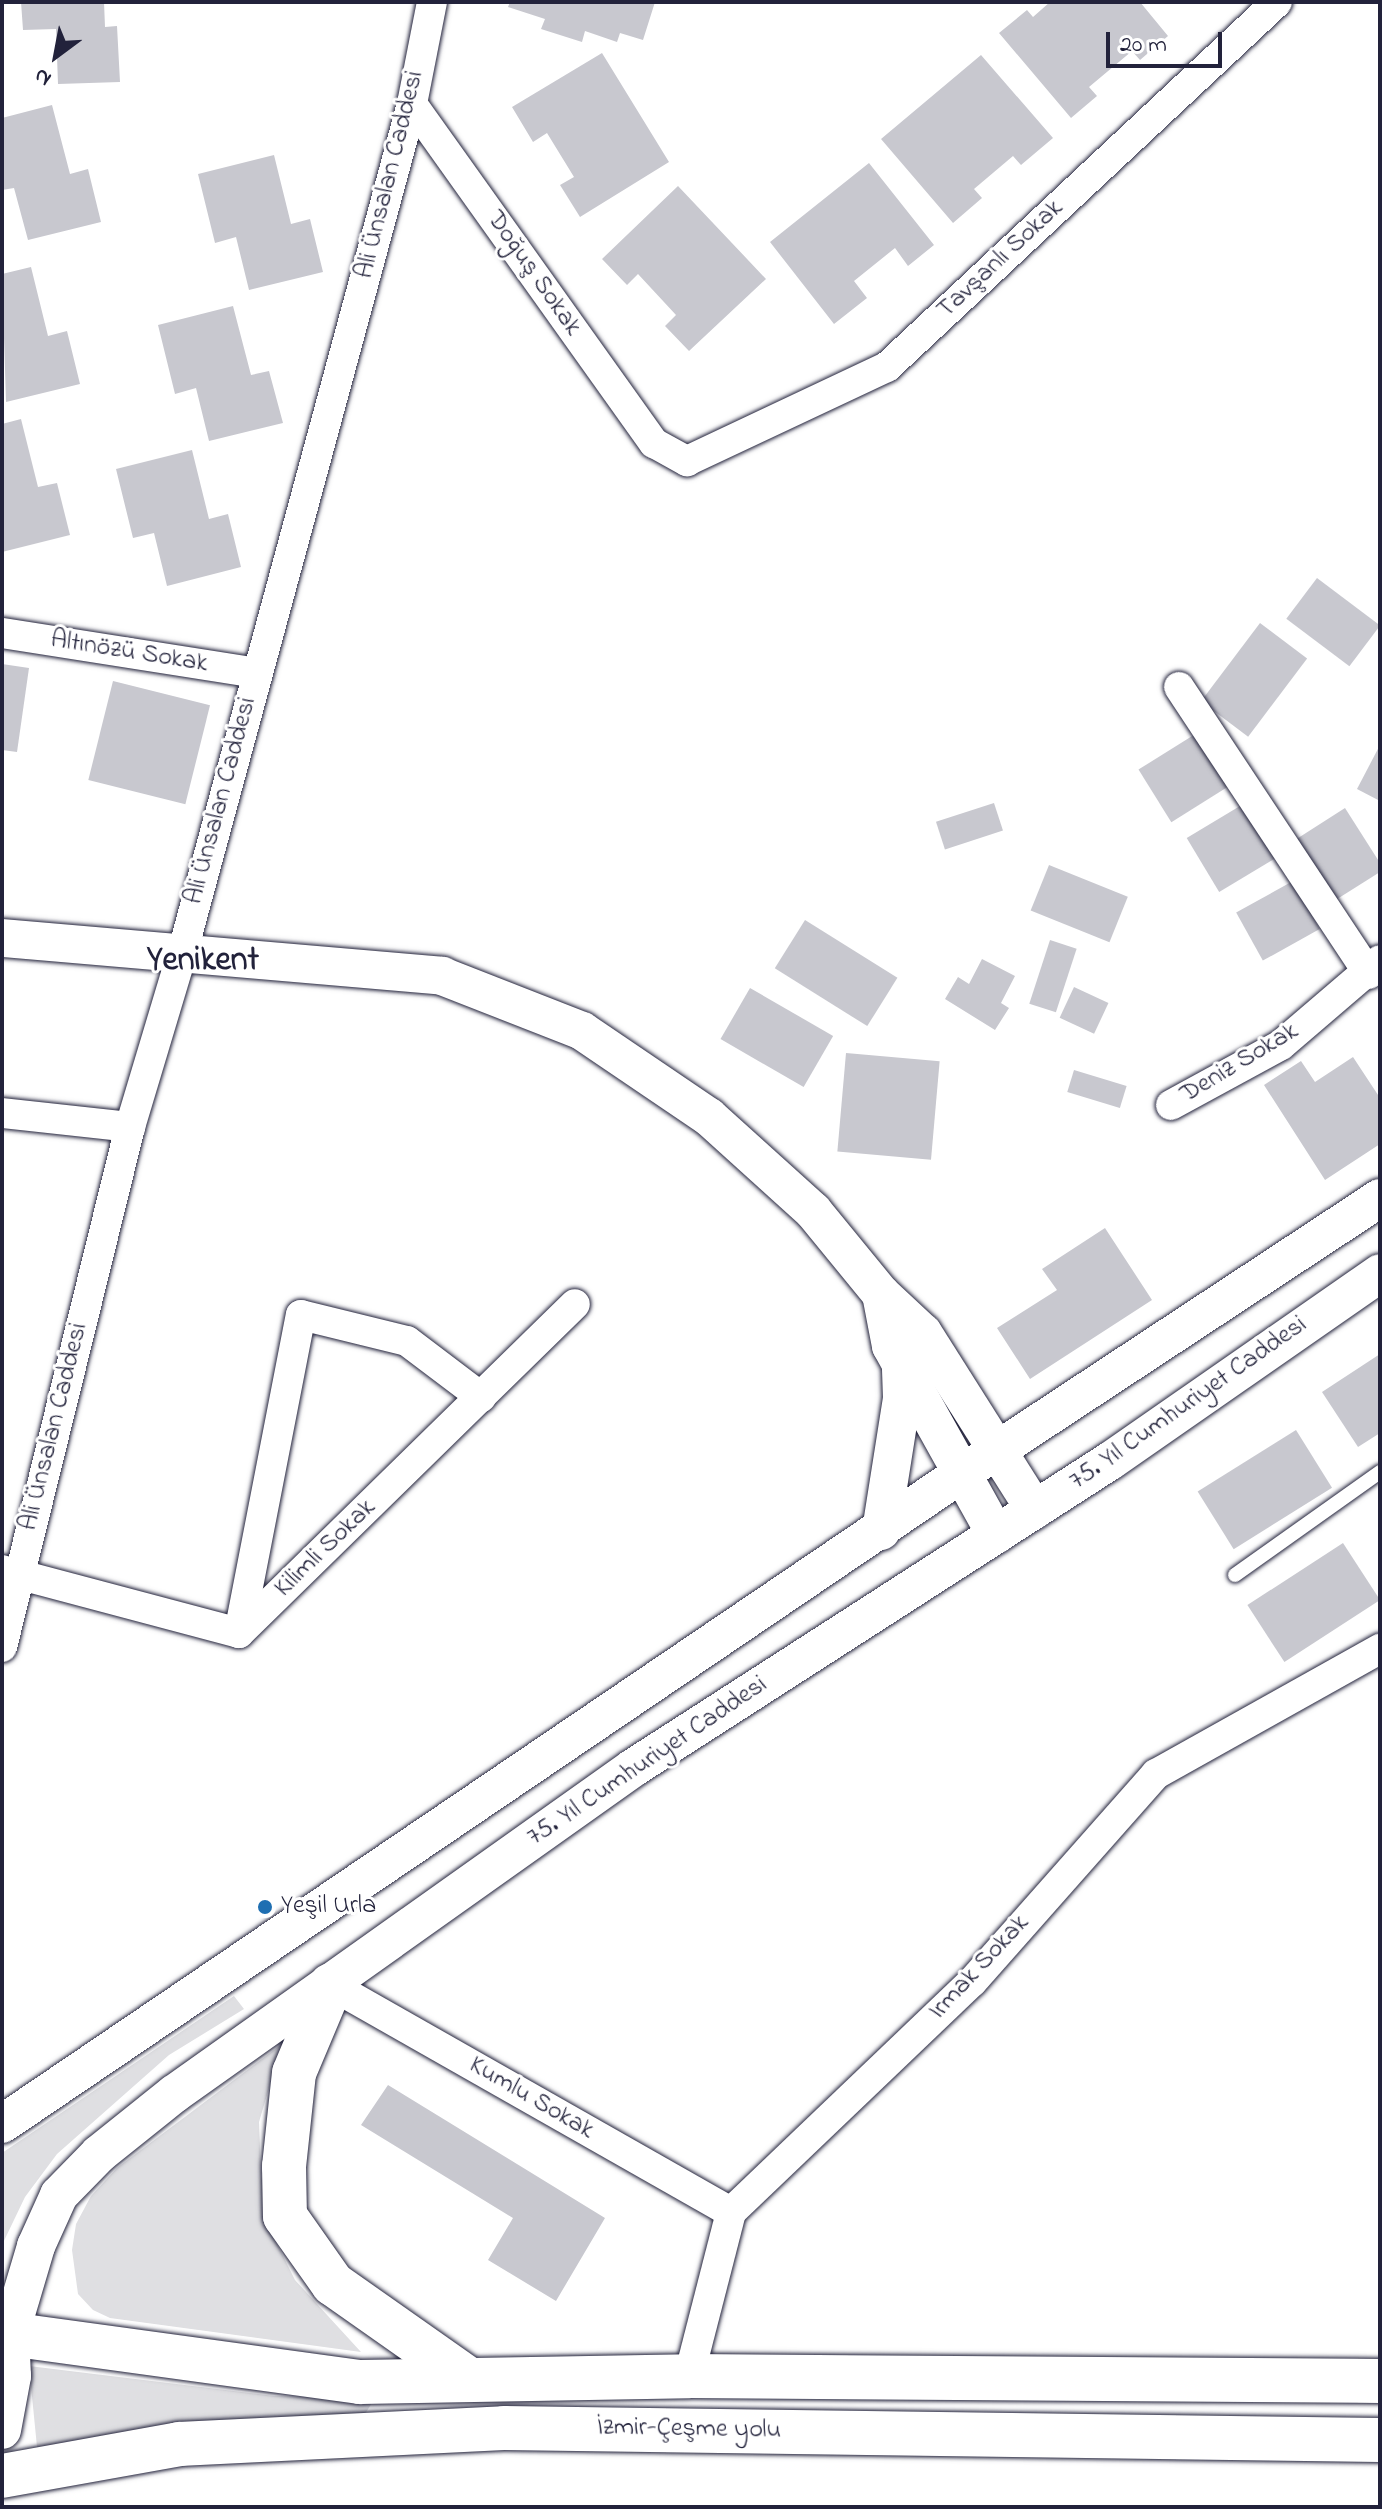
<!DOCTYPE html>
<html>
<head>
<meta charset="utf-8">
<style>
  body { margin:0 }
  #map { position:relative; width:1382px; height:2509px; overflow:hidden; background:#fff; font-family:"Indie Flower",sans-serif }
  div>[style] { position:absolute }
  [style*='--x'] { left:calc(var(--x)*1px); top:calc(var(--y)*1px); width:calc(var(--w)*1px); rotate:calc(var(--a)*1deg) }
  .green>* { inset:0; background:#dfdfe2 }
  .building>* { inset:0; background:#c8c8cf; transform-origin:0 0 }
  .roads { filter:drop-shadow(0 0 2px #22223b) drop-shadow(0 0 2px #22223b) }
  .service>* { height:14px; margin:-7px; padding:0 7px; transform-origin:7px; border-radius:7px; background:#fff }
  .minor>* { height:30px; margin:-15px; padding:0 15px; transform-origin:15px; border-radius:15px; background:#fff }
  .tertiary>* { height:38px; margin:-19px; padding:0 19px; transform-origin:19px; border-radius:19px; background:#fff }
  .trunk>* { height:44px; margin:-22px; padding:0 22px; transform-origin:22px; border-radius:22px; background:#fff }
  .dots>* { width:22px; height:22px; translate:-50% -50%; box-sizing:border-box; border:4px solid #fff; border-radius:50% }
  span { translate:-50% -50%; white-space:nowrap; text-align:center; line-height:1.15; -webkit-text-stroke:6px #fff; paint-order:stroke }
  .street-label { font-size:26px; color:#22223b }
  .poi-label { font-size:26px; color:#22223b }
  .left { translate:0 -50%; text-align:left }
  .district-label { font-size:34px; color:#22223b; font-weight:700 }
  .frame { position:absolute; inset:0; border:4px solid #22223b; pointer-events:none }
  .north { position:absolute; left:16px; top:16px; width:80px; height:80px; -webkit-text-stroke:6px #fff; paint-order:stroke; rotate:212deg; font-size:22px; font-weight:700; line-height:32px; text-align:center; color:#22223b }
  .north::after { content:''; display:block; margin:auto; width:28px; height:36px; background:#22223b; clip-path:polygon(50% 0,100% 100%,50% 72%,0 100%) }
  .scale { position:absolute; left:1106px; top:32px; width:116px; height:36px; box-sizing:border-box; border:4px solid #22223b; border-top:0; padding-left:10px; font-size:24px; line-height:28px; white-space:nowrap; color:#22223b; -webkit-text-stroke:6px #fff; paint-order:stroke }
</style>
</head>
<body>
<div id="map">
  <div class="green">
    <i style="clip-path:polygon(234px 1996px,244px 2009px,169px 2055px,57px 2154px,25px 2197px,2px 2245px,2px 2153px)"></i>
    <i style="clip-path:polygon(282px 2044px,259px 2122px,261px 2175px,271px 2232px,295px 2280px,361px 2352px,110px 2318px,93px 2310px,78px 2294px,72px 2250px,76px 2224px,91px 2196px,117px 2168px)"></i>
    <i style="clip-path:polygon(29px 2366px,274px 2396px,375px 2398px,365px 2414px,256px 2420px,37px 2447px)"></i>
  </div>
  <div class="building">
    <i style="clip-path:polygon(21px 2px,104px 2px,105px 27px,117px 26px,120px 82px,58px 84px,56px 29px,23px 30px)"></i>
    <i style="clip-path:polygon(510px 2px,655px 2px,643px 40px,620px 33px,617px 42px,585px 31px,582px 42px,541px 29px,545px 19px,508px 7px)"></i>
    <i style="clip-path:polygon(1050px 2px,1140px 2px,1168px 36px,1140px 60px,1132px 51px,1089px 87px,1097px 96px,1071px 118px,999px 33px,1027px 10px,1033px 17px)"></i>
    <i style="clip-path:polygon(602px 53px,669px 162px,580px 217px,560px 185px,574px 177px,547px 133px,533px 142px,512px 107px)"></i>
    <i style="clip-path:polygon(981px 55px,1053px 138px,1021px 165px,1013px 156px,974px 189px,982px 198px,953px 223px,881px 139px)"></i>
    <i style="clip-path:polygon(52px 105px,70px 174px,88px 169px,101px 222px,28px 240px,14px 188px,2px 190px,2px 118px)"></i>
    <i style="clip-path:polygon(274px 155px,291px 224px,310px 219px,323px 272px,249px 290px,236px 237px,215px 243px,198px 174px)"></i>
    <i style="clip-path:polygon(869px 163px,934px 245px,908px 266px,895px 248px,854px 281px,867px 298px,834px 324px,770px 242px)"></i>
    <i style="clip-path:polygon(678px 186px,766px 279px,689px 351px,665px 326px,676px 315px,638px 274px,627px 285px,602px 259px)"></i>
    <i style="clip-path:polygon(31px 267px,48px 336px,67px 331px,80px 384px,6px 402px,2px 274px)"></i>
    <i style="clip-path:polygon(233px 306px,251px 375px,269px 371px,283px 423px,209px 441px,196px 388px,175px 394px,158px 325px)"></i>
    <i style="clip-path:polygon(21px 419px,38px 487px,57px 483px,70px 535px,2px 552px,2px 424px)"></i>
    <i style="clip-path:polygon(192px 450px,209px 519px,228px 514px,241px 567px,167px 586px,154px 533px,133px 538px,116px 469px)"></i>
    <i style="left:1317px;top:578px;width:79px;height:51px;rotate:37deg"></i>
    <i style="left:1260px;top:623px;width:59px;height:98px;rotate:37deg"></i>
    <i style="clip-path:polygon(2px 664px,29px 668px,17px 752px,2px 750px)"></i>
    <i style="left:113px;top:681px;width:100px;height:102px;rotate:14deg"></i>
    <i style="left:1197px;top:733px;width:62px;height:69px;rotate:58deg"></i>
    <i style="clip-path:polygon(1380px 745px,1380px 801px,1357px 789px)"></i>
    <i style="left:994px;top:803px;width:29px;height:61px;rotate:72deg"></i>
    <i style="left:1245px;top:803px;width:63px;height:68px;rotate:59deg"></i>
    <i style="clip-path:polygon(1345px 808px,1380px 863px,1380px 872px,1334px 901px,1295px 840px)"></i>
    <i style="left:1049px;top:865px;width:85px;height:49px;rotate:22deg"></i>
    <i style="left:1293px;top:881px;width:55px;height:65px;rotate:61deg"></i>
    <i style="left:805px;top:920px;width:109px;height:57px;rotate:32deg"></i>
    <i style="left:1050px;top:940px;width:28px;height:67px;rotate:18deg"></i>
    <i style="clip-path:polygon(982px 959px,1015px 976px,1001px 1003px,1009px 1008px,995px 1030px,945px 999px,958px 977px,969px 984px)"></i>
    <i style="left:1074px;top:987px;width:38px;height:34px;rotate:25deg"></i>
    <i style="left:750px;top:988px;width:96px;height:59px;rotate:30deg"></i>
    <i style="left:846px;top:1053px;width:94px;height:99px;rotate:5deg"></i>
    <i style="clip-path:polygon(1353px 1057px,1380px 1098px,1380px 1144px,1325px 1180px,1264px 1085px,1301px 1061px,1315px 1082px)"></i>
    <i style="left:1074px;top:1070px;width:55px;height:23px;rotate:17deg"></i>
    <i style="clip-path:polygon(1105px 1228px,1152px 1300px,1030px 1379px,997px 1328px,1057px 1290px,1042px 1269px)"></i>
    <i style="clip-path:polygon(1380px 1354px,1380px 1433px,1358px 1447px,1322px 1392px)"></i>
    <i style="left:1296px;top:1430px;width:68px;height:116px;rotate:58deg"></i>
    <i style="left:1343px;top:1543px;width:68px;height:114px;rotate:57deg"></i>
    <i style="clip-path:polygon(388px 2085px,605px 2218px,556px 2301px,488px 2260px,513px 2218px,361px 2125px)"></i>
  </div>
  <div class="roads">
    <div class="service">
      <i style="--x:1235;--y:1575;--w:178;--a:-35.4"></i>
    </div>
    <div class="minor">
      <i style="--x:412;--y:104;--w:417;--a:54.5"></i>
      <i style="--x:654;--y:443;--w:38;--a:29"></i>
      <i style="--x:687;--y:461;--w:221;--a:-25.2"></i>
      <i style="--x:887;--y:367;--w:534;--a:-43.1"></i>
      <i style="--x:2;--y:633;--w:257;--a:8.9"></i>
      <i style="--x:1179;--y:687;--w:344;--a:56.5"></i>
      <i style="--x:1171;--y:1105;--w:125;--a:-28.6"></i>
      <i style="--x:1281;--y:1045;--w:130;--a:-40.6"></i>
      <i style="--x:2;--y:1113;--w:129;--a:6.2"></i>
      <i style="--x:2;--y:1570;--w:245;--a:14.9"></i>
      <i style="--x:239;--y:1633;--w:470;--a:-44.4"></i>
      <i style="--x:239;--y:1633;--w:324;--a:-79"></i>
      <i style="--x:301;--y:1315;--w:109;--a:13.8"></i>
      <i style="--x:407;--y:1341;--w:93;--a:37.1"></i>
      <i style="--x:2;--y:1647;--w:536;--a:-76.17"></i>
      <i style="--x:130;--y:1127;--w:181;--a:-73.3"></i>
      <i style="--x:182;--y:954;--w:881;--a:-74.86"></i>
      <i style="--x:412;--y:104;--w:104;--a:-78.9"></i>
      <i style="--x:331;--y:1985;--w:460;--a:29.6"></i>
      <i style="--x:689;--y:2376;--w:169;--a:-75.6"></i>
      <i style="--x:731;--y:2212;--w:333;--a:-43.7"></i>
      <i style="--x:972;--y:1982;--w:278;--a:-48.5"></i>
      <i style="--x:1156;--y:1774;--w:257;--a:-29.2"></i>
    </div>
    <div class="tertiary">
      <i style="--x:2;--y:938;--w:442;--a:4.9"></i>
      <i style="--x:442;--y:976;--w:150;--a:21.4"></i>
      <i style="--x:582;--y:1031;--w:153;--a:34.1"></i>
      <i style="--x:709;--y:1117;--w:140;--a:42.1"></i>
      <i style="--x:813;--y:1211;--w:107;--a:50.7"></i>
      <i style="--x:881;--y:1294;--w:57;--a:42.9"></i>
      <i style="--x:923;--y:1333;--w:209;--a:57.7"></i>
      <i style="--x:881;--y:1294;--w:53;--a:79.1"></i>
      <i style="--x:891;--y:1346;--w:216;--a:60.9"></i>
      <i style="--x:881;--y:1531;--w:135;--a:-81"></i>
      <i style="--x:902;--y:1398;--w:32;--a:-92"></i>
      <i style="--x:2;--y:2124;--w:1159;--a:-34.13"></i>
      <i style="--x:961;--y:1474;--w:502;--a:-33.37"></i>
      <i style="--x:2;--y:2430;--w:55;--a:-79.5"></i>
      <i style="--x:12;--y:2376;--w:42;--a:-92.7"></i>
      <i style="--x:10;--y:2334;--w:92;--a:-73.5"></i>
      <i style="--x:36;--y:2246;--w:56;--a:-65.7"></i>
      <i style="--x:59;--y:2195;--w:57;--a:-45.7"></i>
      <i style="--x:99;--y:2154;--w:96;--a:-38.7"></i>
      <i style="--x:174;--y:2094;--w:563;--a:-35.38"></i>
      <i style="--x:633;--y:1768;--w:567;--a:-32.77"></i>
      <i style="--x:1110;--y:1461;--w:329;--a:-34.8"></i>
    </div>
    <div class="trunk">
      <i style="--x:331;--y:1985;--w:95;--a:112.8"></i>
      <i style="--x:294;--y:2073;--w:94;--a:96.1"></i>
      <i style="--x:284;--y:2166;--w:50;--a:88.9"></i>
      <i style="--x:285;--y:2216;--w:83;--a:54.8"></i>
      <i style="--x:333;--y:2284;--w:165;--a:35.1"></i>
      <i style="--x:2;--y:2333;--w:361;--a:7.8"></i>
      <i style="--x:360;--y:2382;--w:329;--a:-1"></i>
      <i style="--x:689;--y:2376;--w:691;--a:0.41"></i>
      <i style="--x:2;--y:2476;--w:180;--a:-10.2"></i>
      <i style="--x:179;--y:2444;--w:325;--a:-2.8"></i>
      <i style="--x:504;--y:2428;--w:876;--a:0.78"></i>
    </div>
  </div>
  <div class="dots">
    <i style="left:265px;top:1907px;background:#1f6fb2"></i>
  </div>
  <div class="street-label">
    <span style="left:391px;top:175px;rotate:-76deg">Ali Ünsalan Caddesi</span>
    <span style="left:1001px;top:260px;rotate:-43deg">Tavşanlı Sokak</span>
    <span style="left:533px;top:274px;rotate:55deg">Doğuş Sokak</span>
    <span style="left:129px;top:653px;rotate:9deg">Altınözü Sokak</span>
    <span style="left:222px;top:801px;rotate:-75deg">Ali Ünsalan Caddesi</span>
    <span style="left:1240px;top:1064px;rotate:-31deg">Deniz Sokak</span>
    <span style="left:1189px;top:1404px;rotate:-35deg">75. Yıl Cumhuriyet Caddesi</span>
    <span style="left:55px;top:1427px;rotate:-76deg">Ali Ünsalan Caddesi</span>
    <span style="left:326px;top:1549px;rotate:-44deg">Kilimli Sokak</span>
    <span style="left:648px;top:1762px;rotate:-34deg">75. Yıl Cumhuriyet Caddesi</span>
    <span style="left:980px;top:1968px;rotate:-47deg">Irmak Sokak</span>
    <span style="left:531px;top:2099px;rotate:30deg">Kumlu Sokak</span>
    <span style="left:689px;top:2430px;rotate:1deg">İzmir-Çeşme yolu</span>
  </div>
  <div class="poi-label">
    <span class="left" style="left:281px;top:1907px">Yeşil Urla</span>
  </div>
  <div class="district-label">
    <span style="left:203px;top:962px">Yenikent</span>
  </div>
  <div class="frame"></div>
  <div class="north">N</div>
  <div class="scale">20 m</div>
</div>
</body>
</html>
